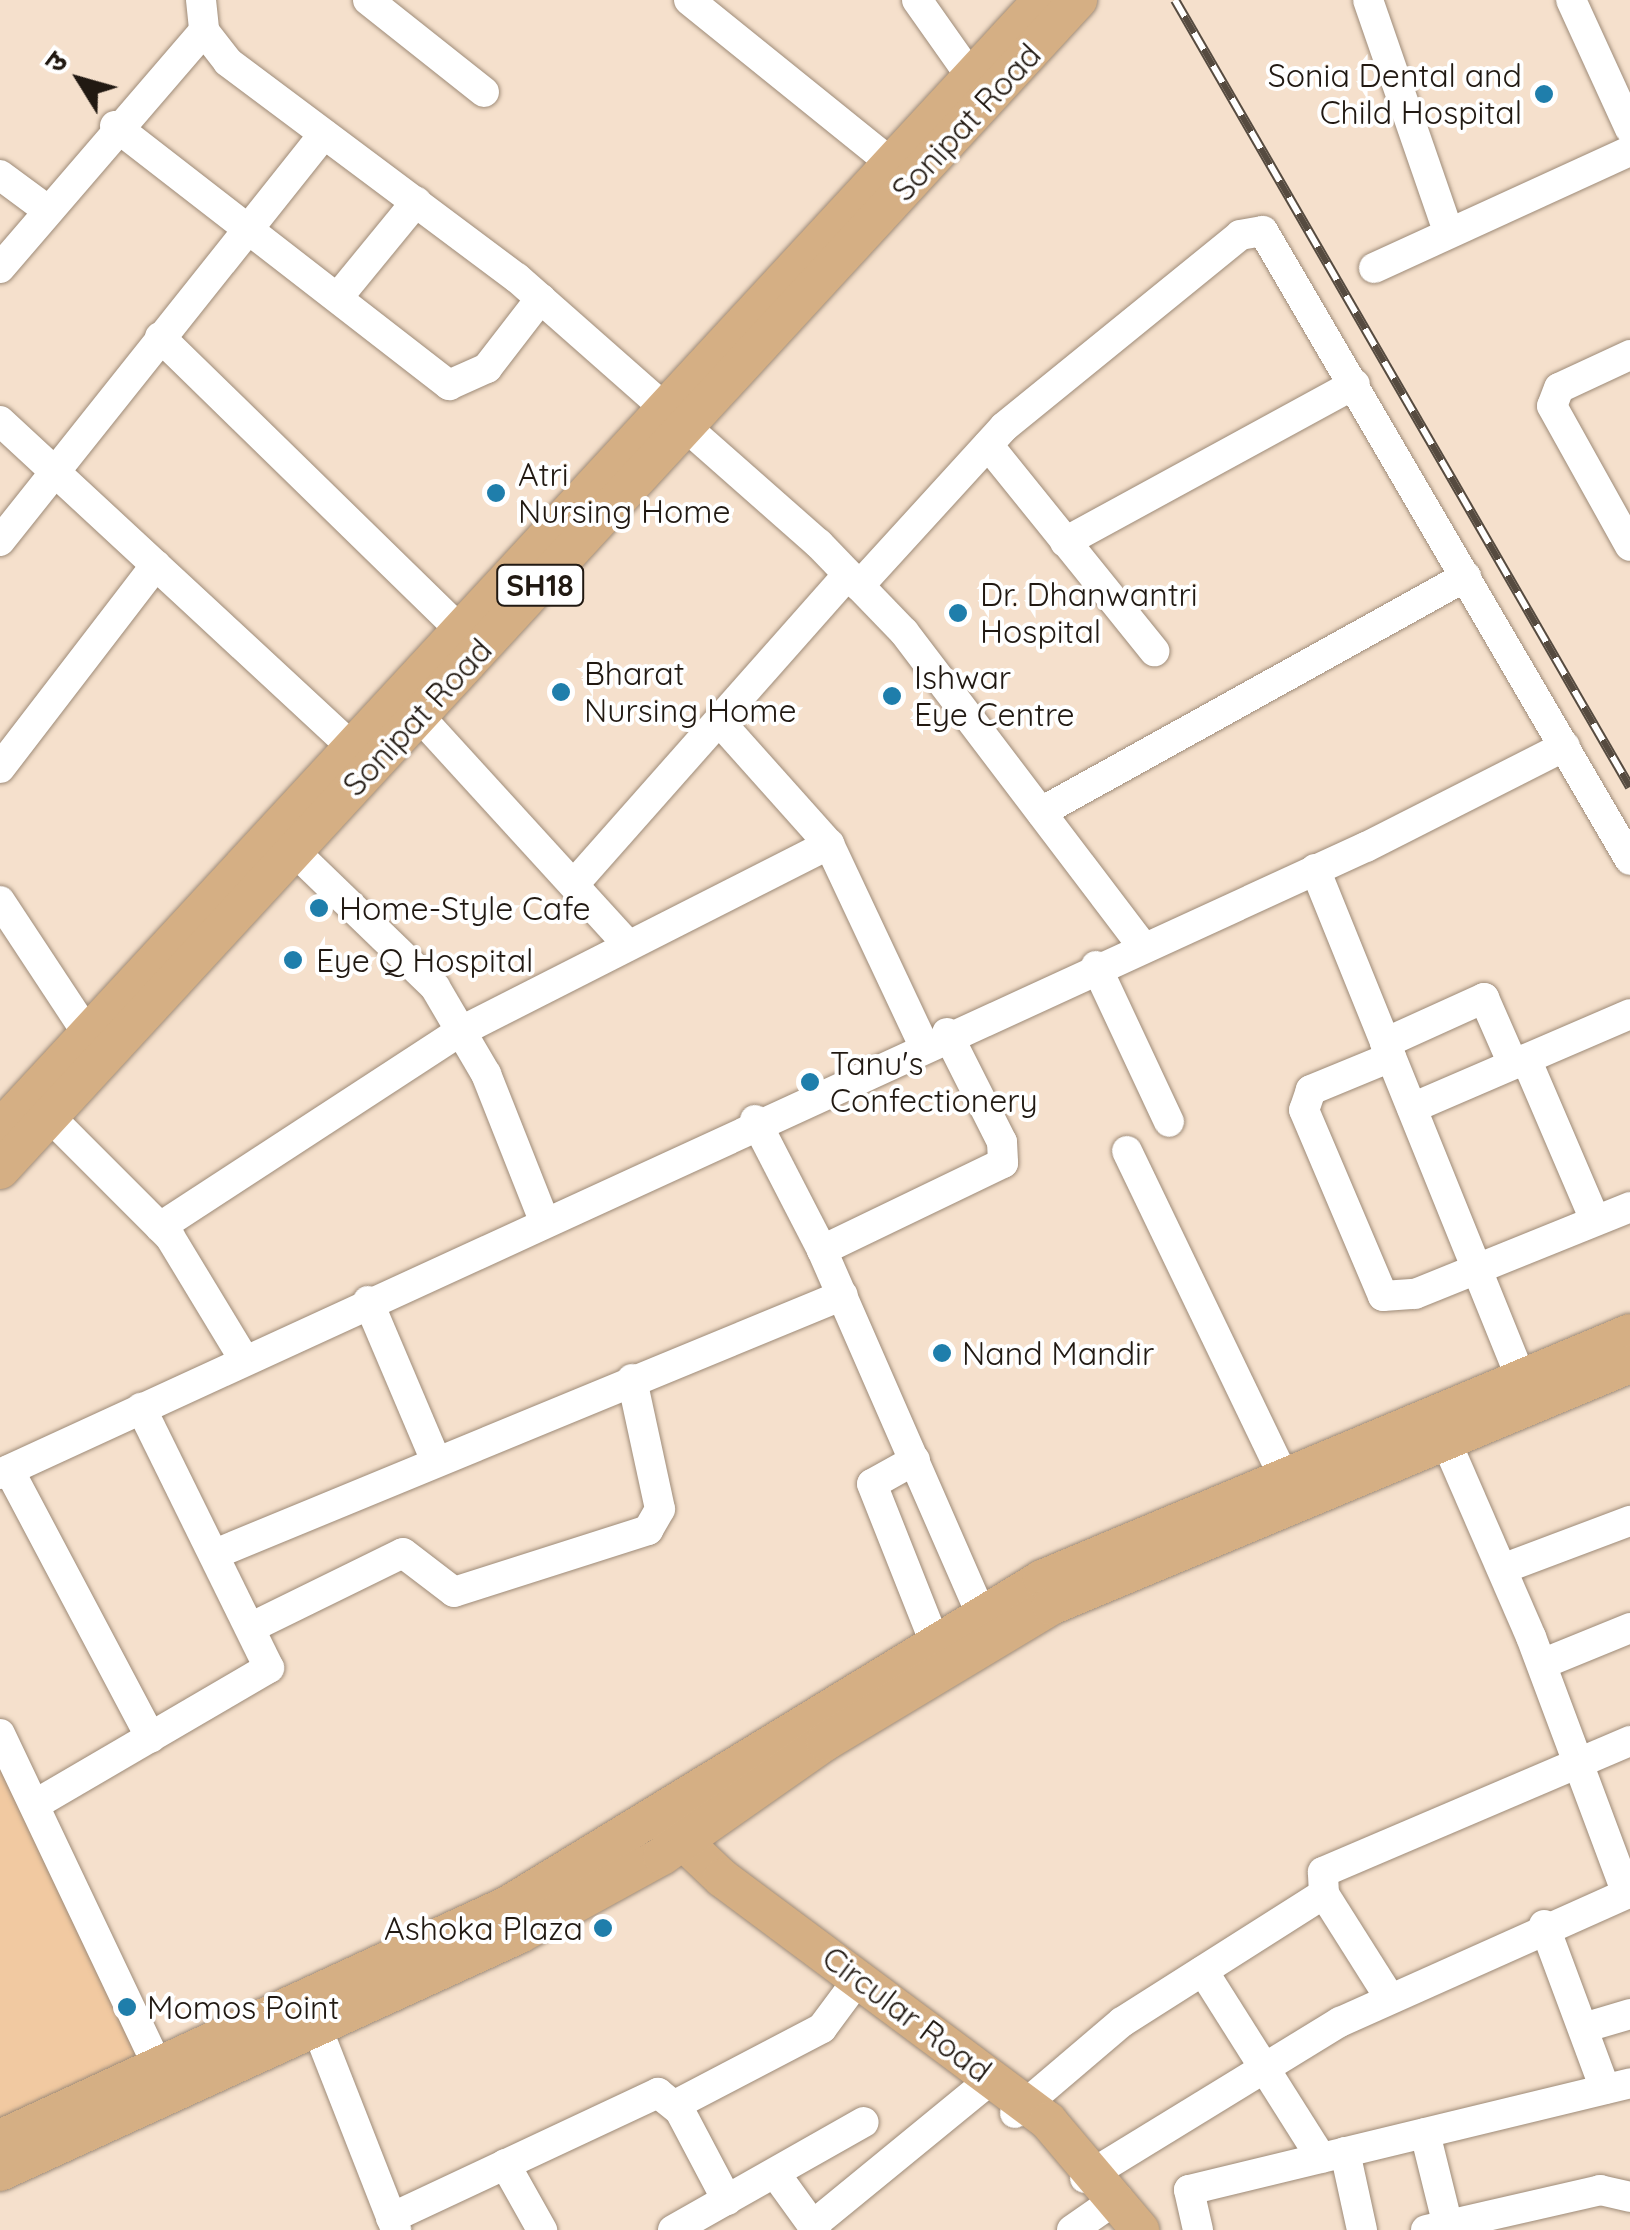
<!DOCTYPE html>
<html>
<head>
<meta charset="utf-8">
<style>
  body { margin:0 }
  #map { position:relative; width:1630px; height:2230px; overflow:hidden; background:#f5e0cc; font-family:Quicksand,"Noto Sans Devanagari",sans-serif }
  div>[style] { position:absolute }
  [style*='--x'] { left:calc(var(--x)*1px); top:calc(var(--y)*1px); width:calc(var(--w)*1px); rotate:calc(var(--a)*1deg) }
  .green>* { inset:0; background:#f1c9a1 }
  .roads { filter:drop-shadow(0 0 2px #9e8b78) drop-shadow(0 0 2px #9e8b78) }
  .minor>* { height:30px; margin:-15px; padding:0 15px; transform-origin:15px; border-radius:15px; background:#fff }
  .major>* { height:38px; margin:-19px; padding:0 19px; transform-origin:19px; border-radius:19px; background:#d5af84 }
  .rail>* { height:10px; margin-top:-5px; transform-origin:0; background:repeating-linear-gradient(90deg,#fff 0 19px,#564b40 0 38px); box-sizing:border-box; border-block:2px solid #564b40 }
  .dots>* { width:28px; height:28px; translate:-50% -50%; box-sizing:border-box; border:5px solid #fff; border-radius:50% }
  span { translate:-50% -50%; white-space:nowrap; text-align:center; line-height:1.15; -webkit-text-stroke:8px #fff; paint-order:stroke }
  .shield-label span { padding:2px 8px; background:#fff; border:2px solid; border-radius:8px; -webkit-text-stroke-width:0 }
  .shield-label { font-size:30px; color:#211912; font-weight:700 }
  .poi-label { font-size:32px; color:#211912 }
  .right { translate:-100% -50%; text-align:right }
  .left { translate:0 -50%; text-align:left }
  .street-label { font-size:32px; color:#211912 }
  .north { position:absolute; left:30px; top:30px; width:100px; height:100px; -webkit-text-stroke:8px #fff; paint-order:stroke; rotate:307deg; font-size:28px; font-weight:700; line-height:40px; text-align:center; color:#211912 }
  .north::after { content:''; display:block; margin:auto; width:35px; height:45px; background:#211912; clip-path:polygon(50% 0,100% 100%,50% 72%,0 100%) }
</style>
</head>
<body>
<div id="map">
  <div class="green">
    <i style="clip-path:polygon(0 1745px,156px 2070px,0 2139px)"></i>
  </div>
  <div class="roads">
    <div class="minor">
      <i style="--x:201;--y:0;--w:31;--a:84"></i>
      <i style="--x:204;--y:31;--w:39;--a:52"></i>
      <i style="--x:228;--y:62;--w:361;--a:36.8"></i>
      <i style="--x:517;--y:278;--w:402;--a:41.4"></i>
      <i style="--x:819;--y:544;--w:122;--a:46"></i>
      <i style="--x:904;--y:632;--w:394;--a:52.8"></i>
      <i style="--x:368;--y:0;--w:148;--a:38.4"></i>
      <i style="--x:689;--y:0;--w:258;--a:38.9"></i>
      <i style="--x:917;--y:0;--w:113;--a:54.8"></i>
      <i style="--x:1368;--y:0;--w:244;--a:70.9"></i>
      <i style="--x:1571;--y:0;--w:142;--a:65.4"></i>
      <i style="--x:115;--y:126;--w:423;--a:37.8"></i>
      <i style="--x:449;--y:385;--w:42;--a:-24.1"></i>
      <i style="--x:487;--y:368;--w:88;--a:-52.4"></i>
      <i style="--x:0;--y:175;--w:57;--a:36.5"></i>
      <i style="--x:0;--y:268;--w:313;--a:-49.3"></i>
      <i style="--x:1374;--y:268;--w:281;--a:-24.6"></i>
      <i style="--x:339;--y:296;--w:122;--a:-50.7"></i>
      <i style="--x:160;--y:337;--w:419;--a:44.3"></i>
      <i style="--x:1630;--y:355;--w:78;--a:155.1"></i>
      <i style="--x:1559;--y:388;--w:19;--a:111"></i>
      <i style="--x:1552;--y:406;--w:160;--a:60.9"></i>
      <i style="--x:0;--y:421;--w:480;--a:42.8"></i>
      <i style="--x:988;--y:445;--w:265;--a:51.1"></i>
      <i style="--x:0;--y:541;--w:520;--a:-51.48"></i>
      <i style="--x:1065;--y:542;--w:330;--a:-28.6"></i>
      <i style="--x:859;--y:586;--w:215;--a:-47.6"></i>
      <i style="--x:1004;--y:427;--w:304;--a:-39.1"></i>
      <i style="--x:1240;--y:235;--w:23;--a:-10"></i>
      <i style="--x:1263;--y:231;--w:728;--a:59.74"></i>
      <i style="--x:419;--y:716;--w:309;--a:47.6"></i>
      <i style="--x:719;--y:721;--w:165;--a:48.2"></i>
      <i style="--x:829;--y:844;--w:221;--a:64.8"></i>
      <i style="--x:0;--y:768;--w:256;--a:-52.5"></i>
      <i style="--x:1041;--y:812;--w:486;--a:-29"></i>
      <i style="--x:294;--y:851;--w:196;--a:44"></i>
      <i style="--x:435;--y:987;--w:101;--a:59.6"></i>
      <i style="--x:486;--y:1074;--w:155;--a:68.4"></i>
      <i style="--x:1315;--y:869;--w:547;--a:67.98"></i>
      <i style="--x:575;--y:883;--w:412;--a:-48.5"></i>
      <i style="--x:0;--y:901;--w:158;--a:56.6"></i>
      <i style="--x:1096;--y:966;--w:172;--a:64.9"></i>
      <i style="--x:947;--y:1033;--w:122;--a:63.2"></i>
      <i style="--x:1002;--y:1142;--w:21;--a:87"></i>
      <i style="--x:1003;--y:1163;--w:201;--a:154.3"></i>
      <i style="--x:822;--y:1250;--w:421;--a:66.4"></i>
      <i style="--x:1385;--y:1043;--w:109;--a:-24.4"></i>
      <i style="--x:1484;--y:998;--w:72;--a:66.3"></i>
      <i style="--x:1391;--y:1057;--w:87;--a:157.6"></i>
      <i style="--x:1311;--y:1090;--w:21;--a:109"></i>
      <i style="--x:1304;--y:1110;--w:202;--a:67"></i>
      <i style="--x:1383;--y:1296;--w:32;--a:-4"></i>
      <i style="--x:1415;--y:1294;--w:232;--a:-22"></i>
      <i style="--x:1526;--y:1059;--w:173;--a:66.8"></i>
      <i style="--x:1412;--y:1108;--w:237;--a:-23.3"></i>
      <i style="--x:49;--y:1116;--w:171;--a:45"></i>
      <i style="--x:170;--y:1237;--w:143;--a:58.8"></i>
      <i style="--x:755;--y:1120;--w:146;--a:62.7"></i>
      <i style="--x:1127;--y:1151;--w:360;--a:64.3"></i>
      <i style="--x:160;--y:1227;--w:359;--a:-33.1"></i>
      <i style="--x:461;--y:1031;--w:413;--a:-26.9"></i>
      <i style="--x:368;--y:1301;--w:174;--a:67"></i>
      <i style="--x:1438;--y:1423;--w:233;--a:66.5"></i>
      <i style="--x:1531;--y:1637;--w:274;--a:69.5"></i>
      <i style="--x:915;--y:1460;--w:49;--a:150.8"></i>
      <i style="--x:872;--y:1484;--w:166;--a:68.4"></i>
      <i style="--x:9;--y:1470;--w:303;--a:62.1"></i>
      <i style="--x:0;--y:1474;--w:1503;--a:-24.66"></i>
      <i style="--x:1366;--y:847;--w:223;--a:-26.9"></i>
      <i style="--x:215;--y:1554;--w:679;--a:-22.41"></i>
      <i style="--x:1502;--y:1569;--w:137;--a:-20.6"></i>
      <i style="--x:252;--y:1627;--w:168;--a:-26.1"></i>
      <i style="--x:403;--y:1553;--w:64;--a:37.4"></i>
      <i style="--x:454;--y:1592;--w:204;--a:-17.7"></i>
      <i style="--x:648;--y:1530;--w:24;--a:-60"></i>
      <i style="--x:660;--y:1509;--w:133;--a:-102.2"></i>
      <i style="--x:1542;--y:1664;--w:95;--a:-22.2"></i>
      <i style="--x:0;--y:1734;--w:371;--a:64.6"></i>
      <i style="--x:36;--y:1804;--w:270;--a:-30.3"></i>
      <i style="--x:269;--y:1668;--w:290;--a:-116.2"></i>
      <i style="--x:1324;--y:1894;--w:122;--a:57.7"></i>
      <i style="--x:1544;--y:1925;--w:175;--a:69.6"></i>
      <i style="--x:1203;--y:1971;--w:221;--a:57.7"></i>
      <i style="--x:317;--y:2028;--w:217;--a:68.6"></i>
      <i style="--x:1583;--y:2028;--w:49;--a:-16.6"></i>
      <i style="--x:675;--y:2105;--w:166;--a:-27.6"></i>
      <i style="--x:822;--y:2028;--w:49;--a:-53.4"></i>
      <i style="--x:1015;--y:2113;--w:140;--a:-40.4"></i>
      <i style="--x:1122;--y:2022;--w:239;--a:-32.4"></i>
      <i style="--x:1324;--y:1894;--w:22;--a:-93"></i>
      <i style="--x:1323;--y:1872;--w:334;--a:-23.1"></i>
      <i style="--x:1425;--y:2133;--w:100;--a:76.1"></i>
      <i style="--x:1345;--y:2152;--w:80;--a:77.7"></i>
      <i style="--x:505;--y:2164;--w:76;--a:60.7"></i>
      <i style="--x:777;--y:2176;--w:67;--a:54.2"></i>
      <i style="--x:1085;--y:2178;--w:299;--a:-31.5"></i>
      <i style="--x:1340;--y:2022;--w:318;--a:-24.1"></i>
      <i style="--x:391;--y:2218;--w:295;--a:-25.1"></i>
      <i style="--x:658;--y:2093;--w:28;--a:39"></i>
      <i style="--x:680;--y:2111;--w:101;--a:62.2"></i>
      <i style="--x:813;--y:2225;--w:220;--a:-39.3"></i>
      <i style="--x:673;--y:2230;--w:219;--a:-29.5"></i>
      <i style="--x:1072;--y:2230;--w:56;--a:-34.8"></i>
      <i style="--x:1198;--y:2230;--w:41;--a:-102.7"></i>
      <i style="--x:1189;--y:2190;--w:454;--a:-13.6"></i>
      <i style="--x:1426;--y:2230;--w:179;--a:-12.9"></i>
      <i style="--x:1600;--y:2190;--w:31;--a:13"></i>
    </div>
    <div class="major">
      <i style="--x:0;--y:1129;--w:1536;--a:-47.29"></i>
      <i style="--x:0;--y:1170;--w:1591;--a:-47.34"></i>
      <i style="--x:665;--y:1824;--w:79;--a:43.5"></i>
      <i style="--x:722;--y:1878;--w:407;--a:36.7"></i>
      <i style="--x:1048;--y:2121;--w:143;--a:49.8"></i>
      <i style="--x:0;--y:2139;--w:559;--a:-24.73"></i>
      <i style="--x:508;--y:1905;--w:626;--a:-31.4"></i>
      <i style="--x:1042;--y:1579;--w:637;--a:-22.7"></i>
      <i style="--x:0;--y:2172;--w:572;--a:-24.59"></i>
      <i style="--x:520;--y:1934;--w:162;--a:-28.8"></i>
      <i style="--x:662;--y:1856;--w:199;--a:-35"></i>
      <i style="--x:825;--y:1742;--w:264;--a:-31"></i>
      <i style="--x:1051;--y:1606;--w:628;--a:-22.68"></i>
    </div>
  </div>
  <div class="rail">
    <i style="--x:1175;--y:0;--w:909;--a:59.97"></i>
  </div>
  <div class="dots">
    <i style="left:1544px;top:94px;background:#1f7eab"></i>
    <i style="left:496px;top:493px;background:#1f7eab"></i>
    <i style="left:958px;top:613px;background:#1f7eab"></i>
    <i style="left:561px;top:692px;background:#1f7eab"></i>
    <i style="left:892px;top:696px;background:#1f7eab"></i>
    <i style="left:319px;top:908px;background:#1f7eab"></i>
    <i style="left:293px;top:960px;background:#1f7eab"></i>
    <i style="left:810px;top:1082px;background:#1f7eab"></i>
    <i style="left:942px;top:1353px;background:#1f7eab"></i>
    <i style="left:603px;top:1928px;background:#1f7eab"></i>
    <i style="left:127px;top:2007px;background:#1f7eab"></i>
  </div>
  <div class="shield-label">
    <span style="left:540px;top:585px">SH18</span>
  </div>
  <div class="poi-label">
    <span class="right" style="left:1522px;top:94px">Sonia Dental and<br>Child Hospital</span>
    <span class="left" style="left:518px;top:493px">Atri<br>Nursing Home</span>
    <span class="left" style="left:980px;top:613px">Dr. Dhanwantri<br>Hospital</span>
    <span class="left" style="left:584px;top:692px">Bharat<br>Nursing Home</span>
    <span class="left" style="left:914px;top:696px">Ishwar<br>Eye Centre</span>
    <span class="left" style="left:339px;top:908px">Home-Style Cafe</span>
    <span class="left" style="left:316px;top:960px">Eye Q Hospital</span>
    <span class="left" style="left:830px;top:1082px">Tanu's<br>Confectionery</span>
    <span class="left" style="left:962px;top:1353px">Nand Mandir</span>
    <span class="right" style="left:583px;top:1928px">Ashoka Plaza</span>
    <span class="left" style="left:147px;top:2007px">Momos Point</span>
  </div>
  <div class="street-label">
    <span style="left:966px;top:122px;rotate:-47deg">Sonipat Road</span>
    <span style="left:417px;top:717px;rotate:-47deg">Sonipat Road</span>
    <span style="left:907px;top:2014px;rotate:37deg">Circular Road</span>
  </div>
  <div class="north">उ</div>
</div>
</body>
</html>
